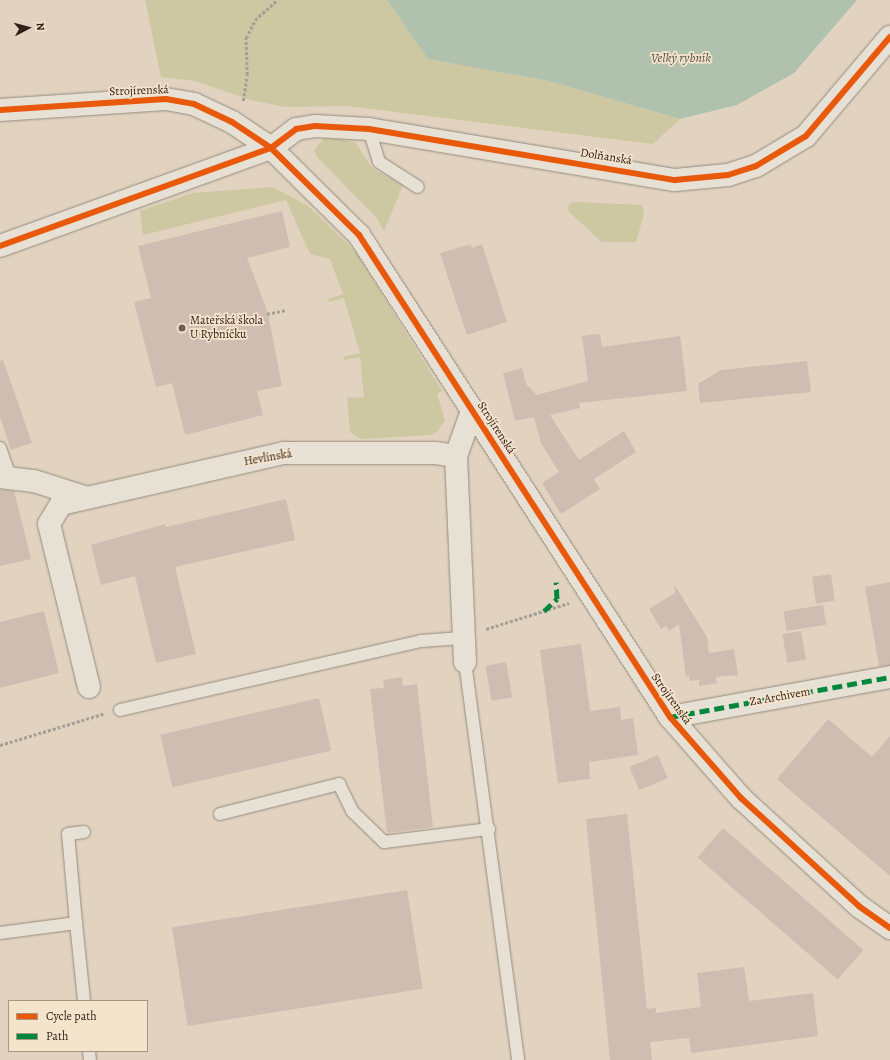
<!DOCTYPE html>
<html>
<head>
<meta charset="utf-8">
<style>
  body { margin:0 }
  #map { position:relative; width:890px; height:1060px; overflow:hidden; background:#e1d3bf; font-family:Alegreya,serif }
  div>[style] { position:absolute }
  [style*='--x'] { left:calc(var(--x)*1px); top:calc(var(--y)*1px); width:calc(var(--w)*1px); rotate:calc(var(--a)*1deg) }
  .green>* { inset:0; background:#cdc7a2 }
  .water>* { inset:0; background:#b0c2ae }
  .building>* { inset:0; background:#d0bdb1; transform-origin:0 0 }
  .path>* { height:2.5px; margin-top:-1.25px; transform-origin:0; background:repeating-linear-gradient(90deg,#a69f96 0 3px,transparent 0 5px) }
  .roads { filter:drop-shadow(0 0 1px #958b7f) drop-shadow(0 0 1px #958b7f) }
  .service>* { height:12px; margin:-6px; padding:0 6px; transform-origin:6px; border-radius:6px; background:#e7e0d5 }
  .minor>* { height:22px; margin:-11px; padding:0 11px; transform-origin:11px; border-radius:11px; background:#e7e0d5 }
  .tertiary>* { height:22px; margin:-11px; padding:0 11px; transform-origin:11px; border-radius:11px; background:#e7e0d5 }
  .quiet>* { height:5px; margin-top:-2.5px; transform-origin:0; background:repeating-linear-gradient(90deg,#00873e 0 10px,transparent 0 15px) }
  .cycleway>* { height:6px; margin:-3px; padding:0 3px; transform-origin:3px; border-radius:3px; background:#e8590c }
  .dots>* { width:11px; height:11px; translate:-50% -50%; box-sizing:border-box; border:2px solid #f5e4cc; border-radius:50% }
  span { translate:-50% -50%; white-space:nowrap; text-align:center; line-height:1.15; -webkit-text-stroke:3.5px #f5e4cc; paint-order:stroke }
  .street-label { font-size:12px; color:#322019 }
  .poi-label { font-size:12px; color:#322019 }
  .left { translate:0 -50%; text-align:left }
  .water-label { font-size:13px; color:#524e44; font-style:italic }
  .legend { position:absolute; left:8px; top:1000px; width:140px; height:52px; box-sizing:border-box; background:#f5e4cc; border:1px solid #a79684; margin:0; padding:5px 7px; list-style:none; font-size:12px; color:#322019 }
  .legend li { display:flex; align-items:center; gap:8px; height:20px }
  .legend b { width:20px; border:1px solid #a79684 }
  .north { position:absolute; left:8px; top:8px; width:40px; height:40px; -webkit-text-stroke:3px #f5e4cc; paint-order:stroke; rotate:84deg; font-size:11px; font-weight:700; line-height:16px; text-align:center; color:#322019 }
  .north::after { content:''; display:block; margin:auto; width:14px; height:18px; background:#322019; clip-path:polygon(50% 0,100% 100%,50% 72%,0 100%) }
</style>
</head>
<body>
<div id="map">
  <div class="green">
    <i style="clip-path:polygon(145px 0,387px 0,428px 59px,549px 81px,680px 119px,653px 144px,347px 106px,286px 107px,250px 100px,195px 81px,161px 77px)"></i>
    <i style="clip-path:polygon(325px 137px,355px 142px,373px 169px,403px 185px,384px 231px,376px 217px,317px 157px,314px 150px)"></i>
    <i style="clip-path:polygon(273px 187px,308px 206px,356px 252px,442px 391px,437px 394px,445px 420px,438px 431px,431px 435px,361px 439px,350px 432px,347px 398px,364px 397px,360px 357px,344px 360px,343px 357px,360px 353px,344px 298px,329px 302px,328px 299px,343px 294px,330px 259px,310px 254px,286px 200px,143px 235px,140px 211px,193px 193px)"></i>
    <i style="clip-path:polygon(575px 202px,642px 205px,644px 214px,636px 242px,602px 242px,568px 211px,569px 204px)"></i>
  </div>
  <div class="water">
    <i style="clip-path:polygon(387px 0,857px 0,794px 73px,737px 105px,680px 119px,549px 81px,428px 59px)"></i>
  </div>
  <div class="building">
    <i style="clip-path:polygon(282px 211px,290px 247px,247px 258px,268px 313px,282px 386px,257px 391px,263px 415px,185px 435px,172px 383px,156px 387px,134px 302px,151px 298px,138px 246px)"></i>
    <i style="clip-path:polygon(471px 244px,472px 248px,482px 244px,507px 322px,467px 335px,440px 253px)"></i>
    <i style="clip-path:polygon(600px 334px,602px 347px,680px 336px,687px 391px,579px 403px,580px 408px,550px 415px,579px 460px,624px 431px,636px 452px,594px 479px,600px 489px,561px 514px,542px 483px,559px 472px,541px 443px,534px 417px,515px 421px,503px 373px,522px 368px,526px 384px,537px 395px,588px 381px,582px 336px)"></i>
    <i style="clip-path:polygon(3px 360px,32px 443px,11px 450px,0 417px,0 361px)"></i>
    <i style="clip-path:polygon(807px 361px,811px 392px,700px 403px,698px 384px,721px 370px)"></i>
    <i style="clip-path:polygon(0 490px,14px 491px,31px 559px,0 566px)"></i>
    <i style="clip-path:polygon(286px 499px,295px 540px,175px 567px,196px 654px,156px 663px,135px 576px,101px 585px,91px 545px,165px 524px,166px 527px)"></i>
    <i style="left:831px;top:574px;width:27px;height:19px;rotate:82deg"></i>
    <i style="clip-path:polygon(890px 582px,890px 665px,879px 666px,865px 587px)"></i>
    <i style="clip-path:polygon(674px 584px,707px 637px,709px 653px,734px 649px,738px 675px,716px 677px,717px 683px,699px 686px,699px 680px,690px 681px,689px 676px,686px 677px,679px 624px,669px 631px,666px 626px,661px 629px,649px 609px,675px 593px)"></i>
    <i style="left:823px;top:605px;width:20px;height:40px;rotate:81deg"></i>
    <i style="clip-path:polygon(44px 611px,59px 673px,0 688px,0 622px)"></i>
    <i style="left:801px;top:631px;width:29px;height:19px;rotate:80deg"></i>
    <i style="clip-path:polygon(581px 644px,590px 711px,620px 707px,621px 720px,633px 718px,638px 755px,589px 762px,590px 779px,558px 783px,540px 650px)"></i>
    <i style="left:506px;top:662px;width:36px;height:21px;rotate:80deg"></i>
    <i style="clip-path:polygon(402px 677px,403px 686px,417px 684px,433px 827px,387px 833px,370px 689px,384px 688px,383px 680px)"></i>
    <i style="left:319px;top:698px;width:54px;height:163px;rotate:77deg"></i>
    <i style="clip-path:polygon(828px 719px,872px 757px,890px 736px,890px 876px,777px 779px)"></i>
    <i style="left:658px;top:755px;width:25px;height:31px;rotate:67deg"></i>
    <i style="clip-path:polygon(627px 814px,647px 1009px,656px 1008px,656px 1013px,701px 1007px,697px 973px,744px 967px,749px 1001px,813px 993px,818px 1036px,691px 1053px,689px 1038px,650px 1042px,652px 1060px,610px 1060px,586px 819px)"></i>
    <i style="left:723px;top:828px;width:186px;height:39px;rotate:41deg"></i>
    <i style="left:407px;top:890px;width:100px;height:238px;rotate:81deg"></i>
  </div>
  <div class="path">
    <i style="--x:243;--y:101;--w:26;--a:-81"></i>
    <i style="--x:247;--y:75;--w:37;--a:-92"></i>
    <i style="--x:246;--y:38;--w:20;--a:-63"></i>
    <i style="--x:255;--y:20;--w:30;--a:-42"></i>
    <i style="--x:267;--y:314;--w:19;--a:-12"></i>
    <i style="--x:486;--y:629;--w:87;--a:-17.4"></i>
    <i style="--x:0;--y:745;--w:108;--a:-16.8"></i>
  </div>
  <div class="roads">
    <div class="service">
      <i style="--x:369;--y:129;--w:34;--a:73"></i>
      <i style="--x:379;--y:162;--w:46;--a:32.7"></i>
      <i style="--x:0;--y:448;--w:31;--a:71"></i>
      <i style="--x:465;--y:662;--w:402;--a:82.4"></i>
      <i style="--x:120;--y:710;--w:309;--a:-12.9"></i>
      <i style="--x:421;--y:641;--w:41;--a:-4.2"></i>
      <i style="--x:220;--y:814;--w:123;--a:-14.1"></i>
      <i style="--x:339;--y:784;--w:30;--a:64"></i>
      <i style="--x:352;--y:811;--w:45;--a:44.1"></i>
      <i style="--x:384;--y:842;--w:106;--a:-7.1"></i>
      <i style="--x:76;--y:923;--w:78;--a:84.1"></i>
      <i style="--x:0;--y:933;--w:77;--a:-7.5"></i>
      <i style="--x:76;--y:923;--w:89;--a:-95.1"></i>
      <i style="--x:68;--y:834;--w:16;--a:-7"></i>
      <i style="--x:89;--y:1051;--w:9;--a:84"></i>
    </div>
    <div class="minor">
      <i style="--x:0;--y:246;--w:288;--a:-19.9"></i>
      <i style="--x:271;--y:148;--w:31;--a:-37"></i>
      <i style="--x:296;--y:129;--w:19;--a:-9"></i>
      <i style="--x:315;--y:126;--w:54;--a:3.2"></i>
      <i style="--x:369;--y:129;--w:310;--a:9.5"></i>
      <i style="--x:675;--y:180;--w:53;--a:-5.4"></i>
      <i style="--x:728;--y:175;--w:29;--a:-18"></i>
      <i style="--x:756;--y:166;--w:58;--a:-31"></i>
      <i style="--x:806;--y:136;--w:130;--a:-49.7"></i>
      <i style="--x:0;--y:477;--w:34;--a:7"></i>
      <i style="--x:34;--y:481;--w:52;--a:17.7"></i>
      <i style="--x:465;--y:662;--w:206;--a:-92.5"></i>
      <i style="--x:456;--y:456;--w:48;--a:-70.4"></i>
      <i style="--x:89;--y:687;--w:168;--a:-103.8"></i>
      <i style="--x:49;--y:524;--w:23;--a:-59"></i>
      <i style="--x:61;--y:504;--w:229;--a:-12.9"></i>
      <i style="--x:284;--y:453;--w:151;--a:0"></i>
      <i style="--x:435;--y:453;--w:21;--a:8"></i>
      <i style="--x:670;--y:717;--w:224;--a:-10.3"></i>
    </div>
    <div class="tertiary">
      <i style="--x:0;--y:110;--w:166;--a:-3.8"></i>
      <i style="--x:166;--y:99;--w:28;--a:10"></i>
      <i style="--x:194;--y:104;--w:42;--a:25.3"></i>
      <i style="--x:232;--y:122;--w:47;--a:33.7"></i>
      <i style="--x:271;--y:148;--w:124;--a:44.7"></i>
      <i style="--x:359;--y:235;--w:574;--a:57.17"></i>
      <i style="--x:670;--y:717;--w:108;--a:48.8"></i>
      <i style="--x:741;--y:798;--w:161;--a:42.5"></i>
      <i style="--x:860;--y:907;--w:37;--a:35"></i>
    </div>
  </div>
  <div class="quiet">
    <i style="--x:544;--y:611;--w:18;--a:-43"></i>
    <i style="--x:557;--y:599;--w:17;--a:-93"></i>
    <i style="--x:670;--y:717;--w:224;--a:-10.3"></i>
  </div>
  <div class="cycleway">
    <i style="--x:0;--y:110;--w:166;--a:-3.8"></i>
    <i style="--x:166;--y:99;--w:28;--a:10"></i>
    <i style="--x:194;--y:104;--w:42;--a:25.3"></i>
    <i style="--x:232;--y:122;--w:47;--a:33.7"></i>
    <i style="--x:271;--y:148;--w:124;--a:44.7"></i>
    <i style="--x:359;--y:235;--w:574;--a:57.17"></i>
    <i style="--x:670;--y:717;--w:108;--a:48.8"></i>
    <i style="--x:741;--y:798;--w:161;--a:42.5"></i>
    <i style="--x:860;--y:907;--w:37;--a:35"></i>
    <i style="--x:0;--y:246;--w:288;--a:-19.9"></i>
    <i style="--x:271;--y:148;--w:31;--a:-37"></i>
    <i style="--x:296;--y:129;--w:19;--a:-9"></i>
    <i style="--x:315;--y:126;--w:54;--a:3.2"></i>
    <i style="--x:369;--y:129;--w:310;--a:9.5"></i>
    <i style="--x:675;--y:180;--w:53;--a:-5.4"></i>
    <i style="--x:728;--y:175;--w:29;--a:-18"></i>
    <i style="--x:756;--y:166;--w:58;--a:-31"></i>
    <i style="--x:806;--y:136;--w:130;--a:-49.7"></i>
  </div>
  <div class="dots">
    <i style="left:182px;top:328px;background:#6f5f53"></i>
  </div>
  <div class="street-label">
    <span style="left:139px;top:91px;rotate:-2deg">Strojírenská</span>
    <span style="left:606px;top:157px;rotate:9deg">Dolňanská</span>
    <span style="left:496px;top:428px;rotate:57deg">Strojírenská</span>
    <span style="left:268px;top:458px;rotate:-10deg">Hevlínská</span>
    <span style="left:780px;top:697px;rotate:-10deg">Za Archivem</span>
    <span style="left:671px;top:699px;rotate:54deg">Strojírenská</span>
  </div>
  <div class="poi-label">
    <span class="left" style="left:190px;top:328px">Mateřská škola<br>U Rybníčku</span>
  </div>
  <div class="water-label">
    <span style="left:681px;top:58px">Velký rybník</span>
  </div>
  <ul class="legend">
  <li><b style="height:5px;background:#e8590c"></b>Cycle path</li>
  <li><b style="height:5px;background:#00873e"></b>Path</li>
  </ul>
  <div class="north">N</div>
</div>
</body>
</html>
